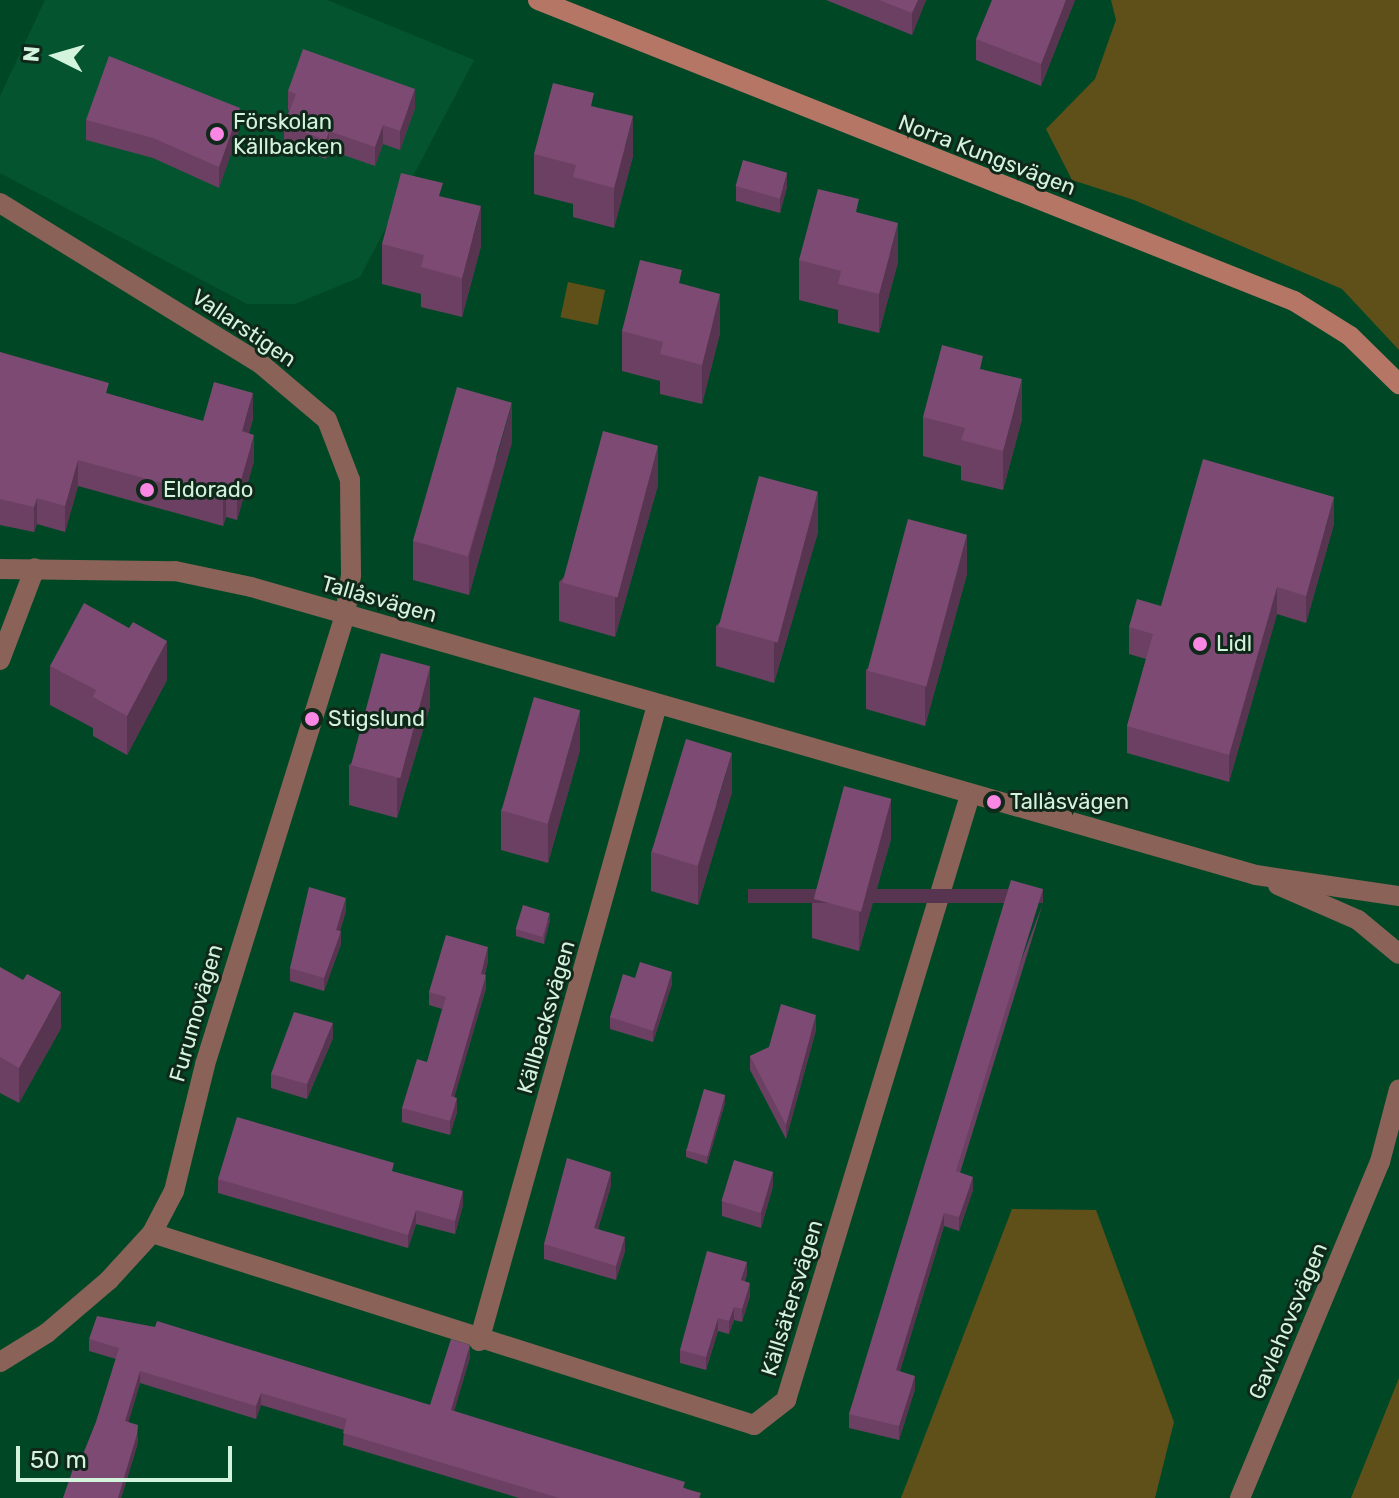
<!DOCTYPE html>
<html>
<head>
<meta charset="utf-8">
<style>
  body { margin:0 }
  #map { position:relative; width:1399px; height:1498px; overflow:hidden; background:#004825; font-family:Rubik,sans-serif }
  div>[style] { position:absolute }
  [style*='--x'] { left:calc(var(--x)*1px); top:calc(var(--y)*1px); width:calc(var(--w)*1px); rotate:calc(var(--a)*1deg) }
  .built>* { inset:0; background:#04552f }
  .green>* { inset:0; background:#5e5018; transform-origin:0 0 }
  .street>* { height:20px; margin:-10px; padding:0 10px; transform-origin:10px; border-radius:10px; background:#8a6258 }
  .secondary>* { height:20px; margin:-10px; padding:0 10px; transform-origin:10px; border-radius:10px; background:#b57666 }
  .wall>* { inset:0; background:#6b4062 }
  .shaded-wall>* { inset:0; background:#573450; transform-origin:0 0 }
  .building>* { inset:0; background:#7c4a72; transform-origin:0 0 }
  .dots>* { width:22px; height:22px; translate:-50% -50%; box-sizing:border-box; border:4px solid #0f2819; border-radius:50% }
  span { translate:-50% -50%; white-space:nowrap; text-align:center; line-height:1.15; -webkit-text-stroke:6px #0f2819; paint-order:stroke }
  .poi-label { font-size:22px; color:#d4f3dd }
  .left { translate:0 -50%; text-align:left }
  .street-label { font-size:22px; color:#d4f3dd }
  .north { position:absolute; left:16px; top:16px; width:80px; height:80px; -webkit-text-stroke:6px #0f2819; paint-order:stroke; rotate:275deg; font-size:22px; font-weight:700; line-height:32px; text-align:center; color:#d4f3dd }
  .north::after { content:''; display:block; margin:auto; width:28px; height:36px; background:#d4f3dd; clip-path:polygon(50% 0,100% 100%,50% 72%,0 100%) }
  .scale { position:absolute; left:16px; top:1446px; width:216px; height:36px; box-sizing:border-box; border:4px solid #d4f3dd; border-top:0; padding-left:10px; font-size:24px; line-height:28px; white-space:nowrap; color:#d4f3dd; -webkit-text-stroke:6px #0f2819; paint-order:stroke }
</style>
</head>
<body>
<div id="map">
  <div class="built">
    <i style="clip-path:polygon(45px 0,327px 0,474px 60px,360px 277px,295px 304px,247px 304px,0 173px,0 96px)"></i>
  </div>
  <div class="green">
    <i style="clip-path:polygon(1111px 0,1399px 0,1399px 350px,1342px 289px,1134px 200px,1072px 180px,1046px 129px,1095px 79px,1116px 20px)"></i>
    <i style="left:568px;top:282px;width:38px;height:36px;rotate:12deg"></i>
    <i style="clip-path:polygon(1012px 1209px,1096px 1210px,1174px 1422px,1155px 1498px,901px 1498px)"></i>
    <i style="clip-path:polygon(1399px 1378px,1399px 1498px,1351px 1498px)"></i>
  </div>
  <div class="street">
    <i style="--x:0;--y:203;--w:308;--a:31.7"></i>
    <i style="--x:262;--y:365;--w:85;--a:40.2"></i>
    <i style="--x:327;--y:420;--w:64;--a:69"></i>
    <i style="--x:350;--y:480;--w:95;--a:89.4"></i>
    <i style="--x:351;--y:575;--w:40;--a:98.5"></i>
    <i style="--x:345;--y:615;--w:471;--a:107.3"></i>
    <i style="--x:205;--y:1065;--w:130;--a:103.8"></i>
    <i style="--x:174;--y:1191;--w:47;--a:117.6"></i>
    <i style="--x:152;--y:1233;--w:64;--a:132.5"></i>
    <i style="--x:109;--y:1280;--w:82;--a:139.5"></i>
    <i style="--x:47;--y:1333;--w:55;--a:148.3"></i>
    <i style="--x:0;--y:569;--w:175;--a:0.7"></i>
    <i style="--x:175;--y:571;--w:78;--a:11.9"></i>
    <i style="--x:251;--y:587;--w:1045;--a:15.99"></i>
    <i style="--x:1256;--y:875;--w:145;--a:8.4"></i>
    <i style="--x:0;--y:660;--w:98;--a:-69.2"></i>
    <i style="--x:1278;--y:885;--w:87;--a:23.6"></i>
    <i style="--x:1358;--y:920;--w:53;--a:39.7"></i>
    <i style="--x:152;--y:1233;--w:632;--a:17.69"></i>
    <i style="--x:754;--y:1425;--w:41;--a:-38"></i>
    <i style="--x:786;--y:1400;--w:632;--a:-73.08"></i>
    <i style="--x:479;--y:1341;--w:660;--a:-74.36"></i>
    <i style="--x:1240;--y:1498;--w:364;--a:-67.4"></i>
    <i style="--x:1380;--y:1162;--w:75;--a:-75.4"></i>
  </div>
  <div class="secondary">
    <i style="--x:538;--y:0;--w:814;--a:21.71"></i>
    <i style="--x:1294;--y:301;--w:66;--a:32"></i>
    <i style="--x:1350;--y:336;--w:69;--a:44.4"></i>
  </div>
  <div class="wall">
    <i style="clip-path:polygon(826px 0,926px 0,912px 35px)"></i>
    <i style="clip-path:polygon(1075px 0,1041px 86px,976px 60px,976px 39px)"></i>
    <i style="clip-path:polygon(288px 91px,415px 108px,400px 150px,383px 144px,375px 166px,329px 150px,326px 159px,284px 144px,284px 125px,289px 111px,288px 110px)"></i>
    <i style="clip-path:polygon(594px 107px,633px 156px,614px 228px,573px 217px,573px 204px,534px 194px,534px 154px)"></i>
    <i style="clip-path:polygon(86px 120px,240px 128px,219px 188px,153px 158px,86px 140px)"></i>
    <i style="clip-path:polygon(736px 186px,787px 187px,780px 213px,736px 201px)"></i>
    <i style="clip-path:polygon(443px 197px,481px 246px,462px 317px,421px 307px,421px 294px,382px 284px,382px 244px)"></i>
    <i style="clip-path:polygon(859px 213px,898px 262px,879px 333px,838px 323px,838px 310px,799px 300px,799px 260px)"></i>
    <i style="clip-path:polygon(682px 284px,720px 333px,702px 404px,660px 394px,660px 381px,622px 371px,622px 331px)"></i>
    <i style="clip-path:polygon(0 352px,109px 394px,203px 421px,253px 419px,249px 433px,254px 461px,237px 520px,226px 517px,223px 526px,78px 486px,65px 532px,37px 524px,34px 532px,0 525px)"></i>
    <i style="clip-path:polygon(983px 369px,1022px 419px,1003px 490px,961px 480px,961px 466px,923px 456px,923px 417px)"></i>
    <i style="clip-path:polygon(512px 442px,469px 595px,413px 580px,413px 541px)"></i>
    <i style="clip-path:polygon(658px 485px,615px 637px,559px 621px,559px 582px)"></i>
    <i style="clip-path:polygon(1334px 524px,1306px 623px,1277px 614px,1229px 782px,1127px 753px,1127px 726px,1146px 659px,1129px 654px,1129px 627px,1161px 606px)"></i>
    <i style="clip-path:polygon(818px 532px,774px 683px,716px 666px,716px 626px)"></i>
    <i style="clip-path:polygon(967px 574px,925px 726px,866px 709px,866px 670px)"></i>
    <i style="clip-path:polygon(50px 666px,167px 680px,127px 755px,93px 736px,93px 728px,50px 705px)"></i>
    <i style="clip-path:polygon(430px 706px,397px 818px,349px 805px,349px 765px)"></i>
    <i style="clip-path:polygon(580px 750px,548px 863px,501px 850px,501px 810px)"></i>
    <i style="clip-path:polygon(732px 792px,698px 905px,651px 891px,651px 852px)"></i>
    <i style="clip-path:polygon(891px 839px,859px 951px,812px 938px,812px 899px)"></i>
    <i style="clip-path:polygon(1043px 903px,960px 1173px,973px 1190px,959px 1231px,944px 1226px,900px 1371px,915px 1389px,899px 1440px,849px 1428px,849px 1414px)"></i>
    <i style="clip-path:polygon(346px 911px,340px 931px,341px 944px,324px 991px,290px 981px,290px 968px)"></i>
    <i style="clip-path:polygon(550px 920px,544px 944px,516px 936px,516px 929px)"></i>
    <i style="clip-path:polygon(488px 961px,485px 974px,486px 988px,454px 1097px,457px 1112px,450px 1135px,402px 1122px,402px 1108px,427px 1062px,442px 1009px,429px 1005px,429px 992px)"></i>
    <i style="clip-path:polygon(0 967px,61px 1028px,19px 1103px,0 1093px)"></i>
    <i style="clip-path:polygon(635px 978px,672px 984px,653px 1042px,610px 1029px,610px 1017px)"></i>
    <i style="clip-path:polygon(816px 1030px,786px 1139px,750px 1070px,750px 1056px)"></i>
    <i style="clip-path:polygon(333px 1038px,307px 1099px,271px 1088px,271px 1074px)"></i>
    <i style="clip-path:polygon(725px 1103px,707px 1164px,686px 1157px,686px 1150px)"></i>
    <i style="clip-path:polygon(394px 1172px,463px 1205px,455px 1234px,416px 1224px,408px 1248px,218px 1193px,218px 1179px)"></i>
    <i style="clip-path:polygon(611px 1186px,598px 1229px,625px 1251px,616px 1280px,544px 1259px,544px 1244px)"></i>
    <i style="clip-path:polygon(773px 1186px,761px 1228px,722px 1216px,722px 1201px)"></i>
    <i style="clip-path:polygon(747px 1275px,745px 1281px,750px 1296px,742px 1322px,734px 1320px,729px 1334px,718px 1331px,706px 1370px,680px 1363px,680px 1350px)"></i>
    <i style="clip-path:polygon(89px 1339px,430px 1405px,470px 1357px,454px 1411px,685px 1488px,701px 1498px,519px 1498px,343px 1445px,344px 1430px,261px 1405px,256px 1419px,140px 1383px,128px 1423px,138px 1438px,137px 1446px,121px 1498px,63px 1498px,78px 1467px,96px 1422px,116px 1359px,89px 1351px)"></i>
  </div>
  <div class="shaded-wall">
    <i style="clip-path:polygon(918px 0,926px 0,912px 35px,912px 13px)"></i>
    <i style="clip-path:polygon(1066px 0,1075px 0,1041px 86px,1041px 64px)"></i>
    <i style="clip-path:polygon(415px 89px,415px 108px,400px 150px,400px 131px)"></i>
    <i style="clip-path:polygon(240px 108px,240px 128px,219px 188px,219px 167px)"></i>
    <i style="clip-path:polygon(633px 116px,633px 156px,614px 228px,614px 188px)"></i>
    <i style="clip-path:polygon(383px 125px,383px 144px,375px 166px,375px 147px)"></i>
    <i style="clip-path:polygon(329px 131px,329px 150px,326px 159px,326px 140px)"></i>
    <i style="clip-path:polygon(787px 173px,787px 187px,780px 213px,780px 199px)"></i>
    <i style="clip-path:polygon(481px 206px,481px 246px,462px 317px,462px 278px)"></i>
    <i style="clip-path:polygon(898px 223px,898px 262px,879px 333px,879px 294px)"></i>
    <i style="clip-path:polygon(720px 294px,720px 333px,702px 404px,702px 365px)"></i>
    <i style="clip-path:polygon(1022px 379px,1022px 419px,1003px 490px,1003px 451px)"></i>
    <i style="clip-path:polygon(253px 393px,253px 419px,242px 457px,242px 431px)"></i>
    <i style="clip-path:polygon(512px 403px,512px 442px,469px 595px,469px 556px)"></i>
    <i style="clip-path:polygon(254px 435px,254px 461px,237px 520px,237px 494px)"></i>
    <i style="clip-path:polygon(658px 446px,658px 485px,615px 637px,615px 597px)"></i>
    <i style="clip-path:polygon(78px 460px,78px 486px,65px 532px,65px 506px)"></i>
    <i style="clip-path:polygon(226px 491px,226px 517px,223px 526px,223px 500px)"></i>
    <i style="clip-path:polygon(818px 492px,818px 532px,774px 683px,774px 644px)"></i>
    <i style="clip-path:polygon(1334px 497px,1334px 524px,1306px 623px,1306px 596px)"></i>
    <i style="clip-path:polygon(37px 498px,37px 524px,34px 532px,34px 507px)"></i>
    <i style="clip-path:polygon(967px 535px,967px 574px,925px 726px,925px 687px)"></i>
    <i style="clip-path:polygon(1277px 587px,1277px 614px,1229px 782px,1229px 755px)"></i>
    <i style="clip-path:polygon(167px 641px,167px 680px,127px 755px,127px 716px)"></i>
    <i style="clip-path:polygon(430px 666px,430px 706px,397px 818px,397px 779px)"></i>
    <i style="clip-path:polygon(580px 710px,580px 750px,548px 863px,548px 823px)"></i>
    <i style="clip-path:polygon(732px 753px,732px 792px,698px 905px,698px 866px)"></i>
    <i style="clip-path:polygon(891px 799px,891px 839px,859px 951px,859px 912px)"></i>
    <i style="left:1043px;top:889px;width:14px;height:295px;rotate:90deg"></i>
    <i style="clip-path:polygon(346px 898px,346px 911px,336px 943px,336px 930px)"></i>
    <i style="clip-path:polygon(550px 913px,550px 920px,544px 944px,544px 937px)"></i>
    <i style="clip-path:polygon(341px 931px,341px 944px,324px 991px,324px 978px)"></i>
    <i style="clip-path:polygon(488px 947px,488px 961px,481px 987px,481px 974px)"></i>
    <i style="clip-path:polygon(672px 972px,672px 984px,653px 1042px,653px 1031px)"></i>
    <i style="clip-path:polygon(486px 975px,486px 988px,451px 1109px,451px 1096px)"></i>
    <i style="clip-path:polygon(61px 992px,61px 1028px,19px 1103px,19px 1068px)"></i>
    <i style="clip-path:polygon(816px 1015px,816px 1030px,786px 1139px,786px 1125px)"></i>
    <i style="clip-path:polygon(333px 1023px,333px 1038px,307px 1099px,307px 1084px)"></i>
    <i style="clip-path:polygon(725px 1095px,725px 1103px,707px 1164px,707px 1157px)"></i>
    <i style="clip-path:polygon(457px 1098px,457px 1112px,450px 1135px,450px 1121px)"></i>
    <i style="clip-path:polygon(611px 1172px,611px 1186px,594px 1242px,594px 1228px)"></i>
    <i style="clip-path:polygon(773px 1172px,773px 1186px,761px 1228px,761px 1213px)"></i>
    <i style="clip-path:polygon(973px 1177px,973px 1190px,959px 1231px,959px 1217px)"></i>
    <i style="clip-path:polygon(463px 1191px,463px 1205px,455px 1234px,455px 1221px)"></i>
    <i style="clip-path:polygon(416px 1210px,416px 1224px,408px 1248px,408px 1235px)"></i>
    <i style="clip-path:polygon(944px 1213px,944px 1226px,896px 1384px,896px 1370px)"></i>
    <i style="clip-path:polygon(625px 1237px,625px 1251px,616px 1280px,616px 1266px)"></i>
    <i style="clip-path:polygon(747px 1262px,747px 1275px,741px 1293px,741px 1280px)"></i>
    <i style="clip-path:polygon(750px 1283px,750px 1296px,742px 1322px,742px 1309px)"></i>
    <i style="clip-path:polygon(734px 1307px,734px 1320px,729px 1334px,729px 1321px)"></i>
    <i style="clip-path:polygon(718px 1318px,718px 1331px,706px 1370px,706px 1357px)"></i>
    <i style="clip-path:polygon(470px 1345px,470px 1357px,451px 1422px,451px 1410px)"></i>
    <i style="clip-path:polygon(140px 1371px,140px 1383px,125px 1434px,125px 1421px)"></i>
    <i style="clip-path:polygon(915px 1376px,915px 1389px,899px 1440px,899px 1426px)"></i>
    <i style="clip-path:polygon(261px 1393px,261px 1405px,256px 1419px,256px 1406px)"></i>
    <i style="clip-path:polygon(138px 1425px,137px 1446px,121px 1498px,118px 1498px)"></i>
  </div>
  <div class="building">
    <i style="clip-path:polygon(879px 0,918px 0,912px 13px)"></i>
    <i style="clip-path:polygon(992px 0,1066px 0,1041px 64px,976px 39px)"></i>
    <i style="clip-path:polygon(303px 49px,415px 89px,400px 131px,383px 125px,375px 147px,329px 131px,326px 140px,284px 125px,296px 94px,288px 91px)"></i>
    <i style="clip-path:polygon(109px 56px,240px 108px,219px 167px,153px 138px,86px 120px)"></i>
    <i style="clip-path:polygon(553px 83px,594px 93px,591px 106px,633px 116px,614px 188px,573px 177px,576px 165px,534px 154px)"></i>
    <i style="left:743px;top:160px;width:46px;height:27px;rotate:16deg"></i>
    <i style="clip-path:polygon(401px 173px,443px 183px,439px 196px,481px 206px,462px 278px,421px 267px,424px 255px,382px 244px)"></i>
    <i style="clip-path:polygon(818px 189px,859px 199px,856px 212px,898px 223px,879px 294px,838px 284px,841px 271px,799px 260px)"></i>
    <i style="clip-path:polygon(640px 260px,682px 270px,679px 283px,720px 294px,702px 365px,660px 354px,663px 342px,622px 331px)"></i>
    <i style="clip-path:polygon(942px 345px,983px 356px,980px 369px,1022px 379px,1003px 451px,961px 440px,965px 428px,923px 417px)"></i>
    <i style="clip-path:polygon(0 352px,109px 383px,106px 393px,203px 421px,214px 382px,253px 393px,242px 431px,254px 435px,237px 494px,226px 491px,223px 500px,78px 460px,65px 506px,37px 498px,34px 507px,0 499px)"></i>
    <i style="left:457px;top:387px;width:57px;height:160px;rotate:16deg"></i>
    <i style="left:603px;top:431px;width:57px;height:157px;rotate:15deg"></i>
    <i style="clip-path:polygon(1203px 459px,1334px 497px,1306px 596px,1277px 587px,1229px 755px,1127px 726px,1153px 634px,1129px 627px,1137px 599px,1161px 606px)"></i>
    <i style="left:759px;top:476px;width:61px;height:156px;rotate:15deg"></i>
    <i style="left:908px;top:519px;width:61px;height:157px;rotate:15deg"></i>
    <i style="clip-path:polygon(84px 603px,129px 628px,133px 622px,167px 641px,127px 716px,93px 697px,96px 690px,50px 666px)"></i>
    <i style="left:381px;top:653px;width:51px;height:116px;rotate:15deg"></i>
    <i style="left:534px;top:697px;width:48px;height:118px;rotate:16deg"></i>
    <i style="left:686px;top:739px;width:48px;height:118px;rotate:17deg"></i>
    <i style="left:844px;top:786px;width:49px;height:117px;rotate:15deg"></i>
    <i style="clip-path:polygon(1011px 880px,1043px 889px,956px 1171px,973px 1177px,959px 1217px,944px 1213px,896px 1370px,915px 1376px,899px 1426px,849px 1414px)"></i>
    <i style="clip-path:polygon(309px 887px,346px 898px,336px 930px,341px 931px,324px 978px,290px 968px)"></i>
    <i style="left:523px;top:905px;width:28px;height:25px;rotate:17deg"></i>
    <i style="clip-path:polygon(446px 935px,488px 947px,481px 974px,486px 975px,451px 1096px,457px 1098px,450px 1121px,402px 1108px,417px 1059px,427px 1062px,446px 997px,429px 992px)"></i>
    <i style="clip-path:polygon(640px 962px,672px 972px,653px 1031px,610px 1017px,623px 974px,635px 978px)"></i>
    <i style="clip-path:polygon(0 967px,23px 980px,27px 974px,61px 992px,19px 1068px,0 1057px)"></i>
    <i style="clip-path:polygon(781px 1004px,816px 1015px,786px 1125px,750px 1056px,769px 1047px)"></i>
    <i style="clip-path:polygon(294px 1012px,333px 1023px,307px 1084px,271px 1074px)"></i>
    <i style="left:704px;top:1089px;width:22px;height:64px;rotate:16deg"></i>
    <i style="clip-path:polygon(237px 1117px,394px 1163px,392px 1171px,463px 1191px,455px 1221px,416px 1210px,408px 1235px,218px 1179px)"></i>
    <i style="clip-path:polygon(567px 1158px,611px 1172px,594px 1228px,625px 1237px,616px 1266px,544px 1244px)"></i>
    <i style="left:734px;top:1160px;width:41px;height:43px;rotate:17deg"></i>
    <i style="clip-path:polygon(707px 1251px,747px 1262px,741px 1280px,750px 1283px,742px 1309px,734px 1307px,729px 1321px,718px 1318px,706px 1357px,680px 1350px)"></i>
    <i style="clip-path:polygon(97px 1316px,155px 1327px,157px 1321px,430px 1405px,451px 1339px,470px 1345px,451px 1410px,685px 1482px,683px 1488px,701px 1493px,699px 1498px,559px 1498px,343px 1433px,347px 1419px,261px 1393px,256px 1406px,140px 1371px,125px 1421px,138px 1425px,137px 1434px,118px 1498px,63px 1498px,74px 1466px,78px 1467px,96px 1422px,119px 1348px,89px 1339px)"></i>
  </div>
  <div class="dots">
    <i style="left:217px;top:134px;background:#fb87e5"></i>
    <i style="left:147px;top:490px;background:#fb87e5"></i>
    <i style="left:1200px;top:644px;background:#fb87e5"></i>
    <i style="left:312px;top:719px;background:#fb87e5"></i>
    <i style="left:994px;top:802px;background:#fb87e5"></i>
  </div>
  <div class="poi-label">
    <span class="left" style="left:233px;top:134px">Förskolan<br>Källbacken</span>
    <span class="left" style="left:163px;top:490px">Eldorado</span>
    <span class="left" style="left:1216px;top:644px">Lidl</span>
    <span class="left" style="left:328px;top:719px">Stigslund</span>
    <span class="left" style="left:1010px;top:802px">Tallåsvägen</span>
  </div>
  <div class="street-label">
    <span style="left:987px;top:155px;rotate:21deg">Norra Kungsvägen</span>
    <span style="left:244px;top:328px;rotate:34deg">Vallarstigen</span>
    <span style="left:379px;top:599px;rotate:16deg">Tallåsvägen</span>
    <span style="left:196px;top:1013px;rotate:-74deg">Furumovägen</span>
    <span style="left:546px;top:1017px;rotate:-74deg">Källbacksvägen</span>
    <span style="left:792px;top:1298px;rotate:-73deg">Källsätersvägen</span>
    <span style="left:1288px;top:1321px;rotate:-67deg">Gavlehovsvägen</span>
  </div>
  <div class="north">N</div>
  <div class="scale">50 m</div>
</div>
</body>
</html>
